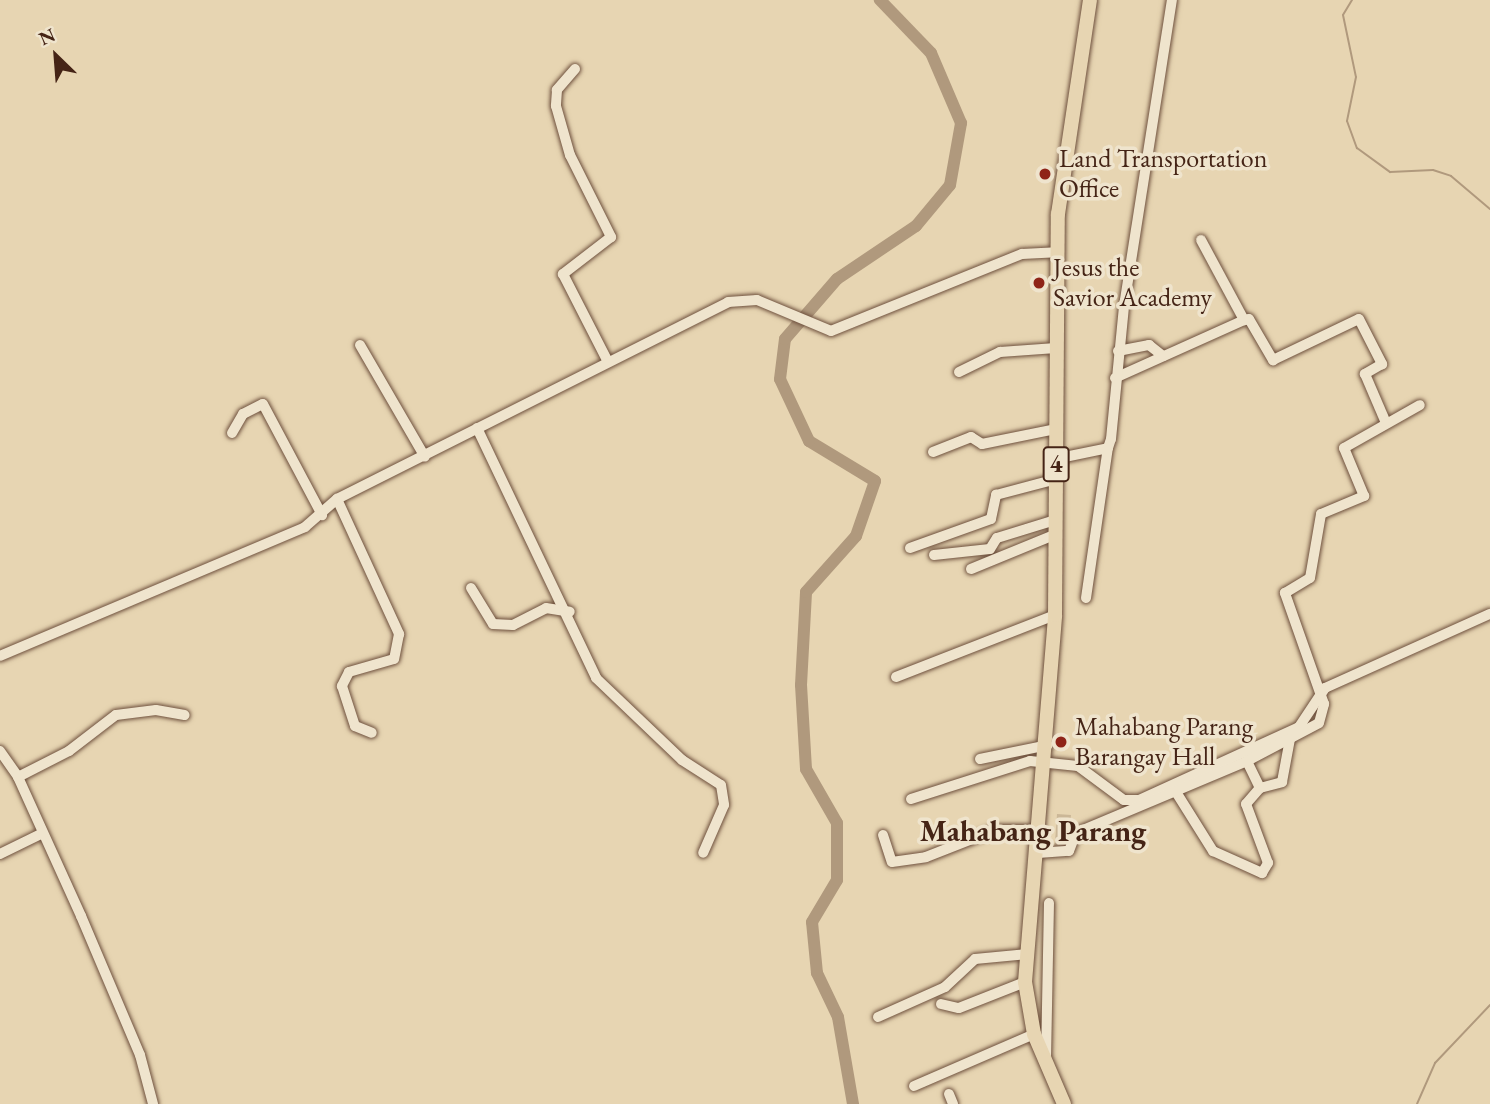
<!DOCTYPE html>
<html>
<head>
<meta charset="utf-8">
<style>
  body { margin:0 }
  #map { position:relative; width:1490px; height:1104px; overflow:hidden; background:#e7d5b2; font-family:"EB Garamond",serif }
  div>[style] { position:absolute }
  [style*='--x'] { left:calc(var(--x)*1px); top:calc(var(--y)*1px); width:calc(var(--w)*1px); rotate:calc(var(--a)*1deg) }
  .green>* { inset:0; background:#cbb797; transform-origin:0 0 }
  .stream>* { height:2px; margin:-1px; padding:0 1px; transform-origin:1px; border-radius:1px; background:#b0997d }
  .river>* { height:12px; margin:-6px; padding:0 6px; transform-origin:6px; border-radius:6px; background:#b0997d }
  .roads { filter:drop-shadow(0 0 2px #6e503d) drop-shadow(0 0 2px #6e503d) }
  .minor>* { height:10px; margin:-5px; padding:0 5px; transform-origin:5px; border-radius:5px; background:#efe4cd }
  .highway>* { height:14px; margin:-7px; padding:0 7px; transform-origin:7px; border-radius:7px; background:#e7d5b2 }
  .dots>* { width:19px; height:19px; translate:-50% -50%; box-sizing:border-box; border:4px solid #efe4cd; border-radius:50% }
  span { translate:-50% -50%; white-space:nowrap; text-align:center; line-height:1.15; -webkit-text-stroke:7px #efe4cd; paint-order:stroke }
  .shield-label span { padding:2px 5px; background:#efe4cd; border:2px solid; border-radius:5px; -webkit-text-stroke-width:0 }
  .shield-label { font-size:24px; color:#452416; font-weight:700 }
  .poi-label { font-size:26px; color:#452416 }
  .left { translate:0 -50%; text-align:left }
  .quarter-label { font-size:30px; color:#452416; font-weight:700 }
  .north { position:absolute; left:21px; top:21px; width:70px; height:70px; -webkit-text-stroke:5px #efe4cd; paint-order:stroke; rotate:335deg; font-size:19px; font-weight:700; line-height:28px; text-align:center; color:#452416 }
  .north::after { content:''; display:block; margin:auto; width:24px; height:32px; background:#452416; clip-path:polygon(50% 0,100% 100%,50% 72%,0 100%) }
</style>
</head>
<body>
<div id="map">
  <div class="green">
    <i style="left:1057px;top:814px;width:14px;height:32px;rotate:4deg"></i>
  </div>
  <div class="stream">
    <i style="--x:1352;--y:0;--w:17;--a:121"></i>
    <i style="--x:1343;--y:15;--w:63;--a:78.2"></i>
    <i style="--x:1356;--y:77;--w:45;--a:101.6"></i>
    <i style="--x:1347;--y:121;--w:29;--a:70"></i>
    <i style="--x:1357;--y:148;--w:41;--a:36"></i>
    <i style="--x:1390;--y:172;--w:43;--a:-2.7"></i>
    <i style="--x:1433;--y:170;--w:19;--a:18"></i>
    <i style="--x:1451;--y:176;--w:51;--a:40.2"></i>
    <i style="--x:1417;--y:1104;--w:45;--a:-66.3"></i>
    <i style="--x:1435;--y:1063;--w:80;--a:-46.5"></i>
  </div>
  <div class="river">
    <i style="--x:853;--y:1104;--w:88;--a:-99.8"></i>
    <i style="--x:838;--y:1017;--w:49;--a:-115.5"></i>
    <i style="--x:817;--y:973;--w:51;--a:-95.6"></i>
    <i style="--x:812;--y:922;--w:49;--a:-59.2"></i>
    <i style="--x:837;--y:880;--w:57;--a:-90"></i>
    <i style="--x:837;--y:823;--w:62;--a:-119.9"></i>
    <i style="--x:806;--y:769;--w:84;--a:-93.4"></i>
    <i style="--x:801;--y:685;--w:93;--a:-86.9"></i>
    <i style="--x:806;--y:592;--w:75;--a:-48.2"></i>
    <i style="--x:856;--y:536;--w:58;--a:-70.9"></i>
    <i style="--x:875;--y:481;--w:77;--a:-148.8"></i>
    <i style="--x:809;--y:441;--w:68;--a:-115.1"></i>
    <i style="--x:780;--y:379;--w:40;--a:-82.9"></i>
    <i style="--x:785;--y:339;--w:79;--a:-49.1"></i>
    <i style="--x:837;--y:279;--w:95;--a:-33.9"></i>
    <i style="--x:916;--y:226;--w:53;--a:-50.3"></i>
    <i style="--x:950;--y:185;--w:63;--a:-79.9"></i>
    <i style="--x:961;--y:123;--w:76;--a:-113.2"></i>
    <i style="--x:931;--y:53;--w:74;--a:-133.9"></i>
  </div>
  <div class="roads">
    <div class="minor">
      <i style="--x:575;--y:69;--w:28;--a:131"></i>
      <i style="--x:557;--y:90;--w:16;--a:94"></i>
      <i style="--x:556;--y:106;--w:51;--a:74.1"></i>
      <i style="--x:570;--y:155;--w:92;--a:63.4"></i>
      <i style="--x:611;--y:237;--w:61;--a:142.4"></i>
      <i style="--x:563;--y:274;--w:99;--a:62.9"></i>
      <i style="--x:1201;--y:240;--w:91;--a:61.7"></i>
      <i style="--x:360;--y:345;--w:129;--a:59.9"></i>
      <i style="--x:1118;--y:351;--w:32;--a:-11"></i>
      <i style="--x:1149;--y:345;--w:18;--a:38"></i>
      <i style="--x:959;--y:372;--w:46;--a:-26"></i>
      <i style="--x:1000;--y:352;--w:56;--a:-4.1"></i>
      <i style="--x:1115;--y:378;--w:141;--a:-24.2"></i>
      <i style="--x:1244;--y:320;--w:5;--a:-11"></i>
      <i style="--x:1249;--y:319;--w:48;--a:59.7"></i>
      <i style="--x:1273;--y:360;--w:95;--a:-25.5"></i>
      <i style="--x:1359;--y:319;--w:51;--a:62.9"></i>
      <i style="--x:1382;--y:364;--w:20;--a:150"></i>
      <i style="--x:1365;--y:374;--w:53;--a:66.8"></i>
      <i style="--x:477;--y:428;--w:277;--a:64.5"></i>
      <i style="--x:596;--y:678;--w:119;--a:43.6"></i>
      <i style="--x:682;--y:760;--w:46;--a:32.7"></i>
      <i style="--x:721;--y:785;--w:20;--a:81"></i>
      <i style="--x:724;--y:805;--w:52;--a:113.6"></i>
      <i style="--x:232;--y:433;--w:22;--a:-60"></i>
      <i style="--x:243;--y:414;--w:22;--a:-27"></i>
      <i style="--x:263;--y:404;--w:126;--a:62"></i>
      <i style="--x:933;--y:452;--w:41;--a:-21.5"></i>
      <i style="--x:971;--y:437;--w:13;--a:32"></i>
      <i style="--x:982;--y:444;--w:76;--a:-11.5"></i>
      <i style="--x:1055;--y:459;--w:54;--a:-11.7"></i>
      <i style="--x:1108;--y:448;--w:9;--a:-72"></i>
      <i style="--x:1111;--y:439;--w:134;--a:-84.4"></i>
      <i style="--x:1124;--y:306;--w:310;--a:-81.1"></i>
      <i style="--x:337;--y:499;--w:149;--a:65.3"></i>
      <i style="--x:399;--y:634;--w:25;--a:101"></i>
      <i style="--x:394;--y:659;--w:47;--a:163.9"></i>
      <i style="--x:349;--y:672;--w:16;--a:117"></i>
      <i style="--x:342;--y:686;--w:42;--a:72"></i>
      <i style="--x:355;--y:726;--w:18;--a:22"></i>
      <i style="--x:910;--y:548;--w:86;--a:-19.7"></i>
      <i style="--x:991;--y:519;--w:25;--a:-78"></i>
      <i style="--x:996;--y:495;--w:62;--a:-14.9"></i>
      <i style="--x:934;--y:555;--w:56;--a:-6.1"></i>
      <i style="--x:990;--y:549;--w:13;--a:-58"></i>
      <i style="--x:997;--y:538;--w:61;--a:-17.2"></i>
      <i style="--x:971;--y:569;--w:90;--a:-22.3"></i>
      <i style="--x:471;--y:588;--w:42;--a:58.6"></i>
      <i style="--x:493;--y:624;--w:20;--a:3"></i>
      <i style="--x:513;--y:625;--w:37;--a:-27"></i>
      <i style="--x:546;--y:608;--w:24;--a:9"></i>
      <i style="--x:1086;--y:598;--w:152;--a:-81.7"></i>
      <i style="--x:0;--y:656;--w:331;--a:-22.9"></i>
      <i style="--x:305;--y:527;--w:43;--a:-41.2"></i>
      <i style="--x:337;--y:499;--w:438;--a:-26.7"></i>
      <i style="--x:728;--y:302;--w:29;--a:-4"></i>
      <i style="--x:757;--y:300;--w:80;--a:22.7"></i>
      <i style="--x:831;--y:331;--w:206;--a:-22"></i>
      <i style="--x:1022;--y:254;--w:34;--a:-3"></i>
      <i style="--x:896;--y:677;--w:171;--a:-21.3"></i>
      <i style="--x:0;--y:751;--w:32;--a:55"></i>
      <i style="--x:18;--y:777;--w:153;--a:65.6"></i>
      <i style="--x:81;--y:916;--w:151;--a:67"></i>
      <i style="--x:140;--y:1055;--w:51;--a:75.1"></i>
      <i style="--x:980;--y:759;--w:69;--a:-11.6"></i>
      <i style="--x:18;--y:777;--w:57;--a:-27"></i>
      <i style="--x:69;--y:751;--w:59;--a:-37.5"></i>
      <i style="--x:116;--y:715;--w:40;--a:-7.1"></i>
      <i style="--x:156;--y:710;--w:29;--a:10"></i>
      <i style="--x:1260;--y:788;--w:23;--a:-15"></i>
      <i style="--x:1282;--y:782;--w:44;--a:-79.5"></i>
      <i style="--x:1176;--y:792;--w:70;--a:57.9"></i>
      <i style="--x:1213;--y:851;--w:54;--a:24.2"></i>
      <i style="--x:1262;--y:873;--w:12;--a:-59"></i>
      <i style="--x:1268;--y:863;--w:63;--a:-110.4"></i>
      <i style="--x:1246;--y:804;--w:21;--a:-49"></i>
      <i style="--x:1260;--y:788;--w:30;--a:-116"></i>
      <i style="--x:911;--y:799;--w:125;--a:-17.7"></i>
      <i style="--x:1030;--y:761;--w:48;--a:5.9"></i>
      <i style="--x:1078;--y:766;--w:57;--a:36.5"></i>
      <i style="--x:1124;--y:800;--w:15;--a:0"></i>
      <i style="--x:1139;--y:800;--w:176;--a:-24.5"></i>
      <i style="--x:1299;--y:727;--w:47;--a:-56.3"></i>
      <i style="--x:1325;--y:688;--w:181;--a:-24.2"></i>
      <i style="--x:883;--y:835;--w:28;--a:72"></i>
      <i style="--x:892;--y:862;--w:34;--a:-8"></i>
      <i style="--x:926;--y:857;--w:74;--a:-21.4"></i>
      <i style="--x:995;--y:830;--w:46;--a:0"></i>
      <i style="--x:1038;--y:853;--w:31;--a:-4"></i>
      <i style="--x:1069;--y:851;--w:19;--a:-69"></i>
      <i style="--x:1076;--y:833;--w:186;--a:-22.8"></i>
      <i style="--x:1247;--y:761;--w:81;--a:-27.8"></i>
      <i style="--x:1319;--y:723;--w:20;--a:-75"></i>
      <i style="--x:1324;--y:704;--w:118;--a:-109.4"></i>
      <i style="--x:1285;--y:593;--w:29;--a:-31"></i>
      <i style="--x:1310;--y:578;--w:65;--a:-80.2"></i>
      <i style="--x:1321;--y:514;--w:47;--a:-22.7"></i>
      <i style="--x:1364;--y:496;--w:52;--a:-112.6"></i>
      <i style="--x:1344;--y:448;--w:87;--a:-29.5"></i>
      <i style="--x:0;--y:854;--w:46;--a:-26"></i>
      <i style="--x:941;--y:1004;--w:18;--a:13"></i>
      <i style="--x:959;--y:1008;--w:71;--a:-21.5"></i>
      <i style="--x:878;--y:1017;--w:73;--a:-24.1"></i>
      <i style="--x:945;--y:987;--w:41;--a:-43"></i>
      <i style="--x:975;--y:959;--w:53;--a:-5.4"></i>
      <i style="--x:1046;--y:1059;--w:156;--a:-88.9"></i>
      <i style="--x:914;--y:1086;--w:131;--a:-23.4"></i>
      <i style="--x:949;--y:1094;--w:11;--a:68"></i>
    </div>
    <div class="highway">
      <i style="--x:1064;--y:1104;--w:76;--a:-113.2"></i>
      <i style="--x:1034;--y:1034;--w:53;--a:-99.8"></i>
      <i style="--x:1025;--y:982;--w:368;--a:-85.3"></i>
      <i style="--x:1055;--y:615;--w:401;--a:-89.6"></i>
      <i style="--x:1058;--y:214;--w:216;--a:-81.5"></i>
    </div>
  </div>
  <div class="dots">
    <i style="left:1045px;top:174px;background:#8f2418"></i>
    <i style="left:1039px;top:283px;background:#8f2418"></i>
    <i style="left:1061px;top:742px;background:#8f2418"></i>
  </div>
  <div class="shield-label">
    <span style="left:1056px;top:464px">4</span>
  </div>
  <div class="poi-label">
    <span class="left" style="left:1059px;top:174px">Land Transportation<br>Office</span>
    <span class="left" style="left:1053px;top:283px">Jesus the<br>Savior Academy</span>
    <span class="left" style="left:1075px;top:742px">Mahabang Parang<br>Barangay Hall</span>
  </div>
  <div class="quarter-label">
    <span style="left:1033px;top:831px">Mahabang Parang</span>
  </div>
  <div class="north">N</div>
</div>
</body>
</html>
